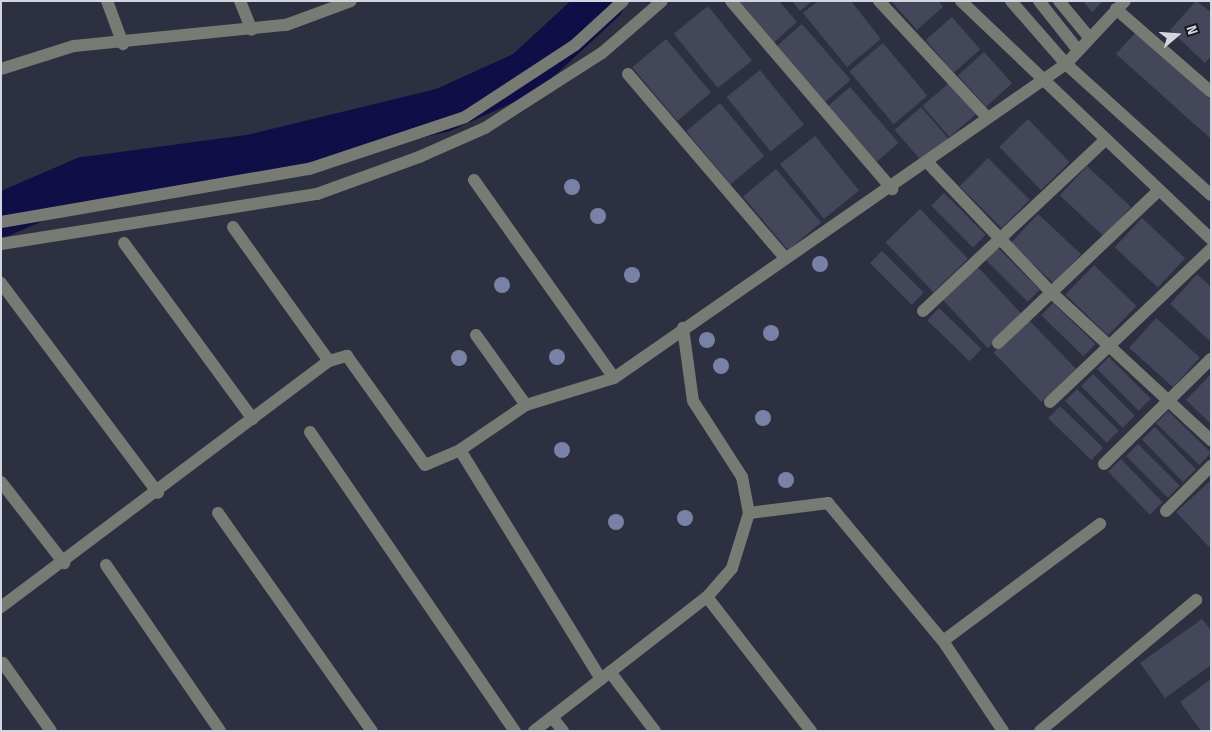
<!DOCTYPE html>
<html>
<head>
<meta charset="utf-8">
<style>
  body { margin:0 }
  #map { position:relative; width:1212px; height:732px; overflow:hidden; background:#2c3041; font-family:"Fira Sans Condensed",sans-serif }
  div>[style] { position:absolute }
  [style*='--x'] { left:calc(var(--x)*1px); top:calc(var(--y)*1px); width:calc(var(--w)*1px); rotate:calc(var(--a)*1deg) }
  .river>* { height:44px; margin:-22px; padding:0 22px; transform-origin:22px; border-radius:22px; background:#100e46 }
  .building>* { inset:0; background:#434759; transform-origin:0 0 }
  .minor>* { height:12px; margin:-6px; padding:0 6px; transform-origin:6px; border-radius:6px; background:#777b73 }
  .trees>* { width:16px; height:16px; margin:-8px; border-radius:50%; background:#7981a7 }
  span { translate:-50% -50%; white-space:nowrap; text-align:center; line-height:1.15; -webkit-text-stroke:4px #171820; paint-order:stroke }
  .frame { position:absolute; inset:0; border:2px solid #d3d6e1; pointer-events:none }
  .north { position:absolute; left:1152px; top:10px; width:50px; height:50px; -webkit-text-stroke:4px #171820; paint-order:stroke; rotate:72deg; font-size:14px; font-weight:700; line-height:20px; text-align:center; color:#d3d6e1 }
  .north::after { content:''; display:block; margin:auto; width:18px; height:22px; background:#d3d6e1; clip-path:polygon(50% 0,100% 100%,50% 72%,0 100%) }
</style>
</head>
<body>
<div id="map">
  <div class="river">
    <i style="--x:1;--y:215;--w:90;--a:-23.4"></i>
    <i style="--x:84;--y:179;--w:172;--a:-7.7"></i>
    <i style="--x:254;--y:156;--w:195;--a:-13.7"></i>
    <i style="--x:443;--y:110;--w:90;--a:-24.3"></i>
    <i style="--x:525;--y:73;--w:106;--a:-42.7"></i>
  </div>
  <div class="building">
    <i style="clip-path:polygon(733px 1px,779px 1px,797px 22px,771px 45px)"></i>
    <i style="clip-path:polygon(792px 1px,812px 1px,800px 11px)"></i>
    <i style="clip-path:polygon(818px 1px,851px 1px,881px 39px,847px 67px,803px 13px)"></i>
    <i style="clip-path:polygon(891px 1px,938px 1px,943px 7px,917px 30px)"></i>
    <i style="clip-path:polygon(1083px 1px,1103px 1px,1092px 12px)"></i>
    <i style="clip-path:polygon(1196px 1px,1211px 12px,1211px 56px,1205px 63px,1170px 30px)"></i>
    <i style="left:708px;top:6px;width:70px;height:44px;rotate:51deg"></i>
    <i style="left:952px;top:17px;width:43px;height:35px;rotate:49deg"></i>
    <i style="left:802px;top:24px;width:74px;height:35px;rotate:49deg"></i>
    <i style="clip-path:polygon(1136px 32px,1211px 100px,1211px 139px,1116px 54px)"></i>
    <i style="left:666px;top:39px;width:70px;height:44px;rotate:50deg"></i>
    <i style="left:883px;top:43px;width:69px;height:44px;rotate:50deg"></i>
    <i style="left:984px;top:52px;width:42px;height:35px;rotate:48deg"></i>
    <i style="left:760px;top:70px;width:70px;height:43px;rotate:51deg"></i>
    <i style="left:949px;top:83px;width:41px;height:35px;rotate:49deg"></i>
    <i style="left:850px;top:87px;width:74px;height:29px;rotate:49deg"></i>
    <i style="left:720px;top:103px;width:69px;height:44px;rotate:50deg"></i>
    <i style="left:921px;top:107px;width:43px;height:35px;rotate:49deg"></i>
    <i style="left:1028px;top:119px;width:60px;height:40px;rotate:46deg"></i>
    <i style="left:815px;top:136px;width:70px;height:45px;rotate:51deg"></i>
    <i style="left:988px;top:158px;width:59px;height:40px;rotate:45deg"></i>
    <i style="left:1087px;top:166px;width:60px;height:40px;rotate:43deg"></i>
    <i style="left:776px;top:169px;width:70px;height:43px;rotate:50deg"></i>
    <i style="left:944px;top:193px;width:59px;height:18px;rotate:45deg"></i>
    <i style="left:920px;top:209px;width:69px;height:48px;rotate:46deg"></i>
    <i style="left:1038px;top:214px;width:59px;height:40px;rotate:43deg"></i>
    <i style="left:1142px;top:218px;width:59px;height:40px;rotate:43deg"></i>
    <i style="left:998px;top:248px;width:59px;height:17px;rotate:45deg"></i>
    <i style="left:882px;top:251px;width:59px;height:17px;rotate:45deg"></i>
    <i style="left:976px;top:265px;width:69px;height:48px;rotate:47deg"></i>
    <i style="left:1094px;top:265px;width:59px;height:41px;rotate:44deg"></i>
    <i style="clip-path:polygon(1197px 274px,1211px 287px,1211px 342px,1170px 304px)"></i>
    <i style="left:1053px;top:303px;width:59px;height:17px;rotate:44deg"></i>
    <i style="left:939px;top:308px;width:59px;height:17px;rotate:44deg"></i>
    <i style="left:1156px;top:318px;width:59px;height:40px;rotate:42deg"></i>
    <i style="left:1028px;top:319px;width:69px;height:48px;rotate:46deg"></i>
    <i style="left:1109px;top:357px;width:59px;height:17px;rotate:45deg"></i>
    <i style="left:1093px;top:374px;width:59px;height:17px;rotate:45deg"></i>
    <i style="clip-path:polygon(1211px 374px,1211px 424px,1186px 400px)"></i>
    <i style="left:1077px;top:389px;width:59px;height:17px;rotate:45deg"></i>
    <i style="left:1060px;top:406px;width:60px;height:17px;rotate:44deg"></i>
    <i style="left:1168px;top:411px;width:60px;height:17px;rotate:44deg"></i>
    <i style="left:1155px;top:427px;width:59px;height:18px;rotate:46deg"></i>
    <i style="left:1138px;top:444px;width:59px;height:17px;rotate:45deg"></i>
    <i style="left:1121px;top:459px;width:60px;height:18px;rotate:46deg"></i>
    <i style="clip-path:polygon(1211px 480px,1211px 549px,1176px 512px)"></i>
    <i style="clip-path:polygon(1202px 619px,1211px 630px,1211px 665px,1165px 698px,1140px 663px)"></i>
    <i style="clip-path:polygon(1211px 679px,1211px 731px,1201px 731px,1180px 702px)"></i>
  </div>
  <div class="minor">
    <i style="--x:107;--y:1;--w:46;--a:69.6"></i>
    <i style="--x:240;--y:1;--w:31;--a:68"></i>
    <i style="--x:731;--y:1;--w:248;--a:49.4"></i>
    <i style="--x:879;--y:1;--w:157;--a:47.1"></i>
    <i style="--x:961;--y:1;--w:345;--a:43.6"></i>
    <i style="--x:1011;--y:1;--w:84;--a:48.9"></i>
    <i style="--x:1066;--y:64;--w:195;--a:42.1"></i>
    <i style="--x:1039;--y:1;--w:61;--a:51.6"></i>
    <i style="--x:1059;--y:1;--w:45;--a:50.4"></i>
    <i style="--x:1116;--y:9;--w:126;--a:41.1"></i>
    <i style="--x:1;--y:69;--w:77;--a:-17.5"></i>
    <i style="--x:74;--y:46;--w:213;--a:-5.7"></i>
    <i style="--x:286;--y:25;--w:69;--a:-20.3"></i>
    <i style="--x:628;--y:74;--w:242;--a:49.5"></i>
    <i style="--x:928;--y:163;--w:180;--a:46.4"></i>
    <i style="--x:1052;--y:293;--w:217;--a:42.8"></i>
    <i style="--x:474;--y:180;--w:242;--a:54.7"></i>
    <i style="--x:1;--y:222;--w:313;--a:-9.8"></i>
    <i style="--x:309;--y:169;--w:164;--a:-18.4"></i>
    <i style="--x:465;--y:117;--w:131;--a:-33.2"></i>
    <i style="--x:575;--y:45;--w:65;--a:-42.5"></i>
    <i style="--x:233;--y:227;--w:165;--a:54.4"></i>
    <i style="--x:124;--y:243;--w:218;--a:53.8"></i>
    <i style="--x:1;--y:244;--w:320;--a:-9"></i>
    <i style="--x:317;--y:194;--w:109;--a:-19.9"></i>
    <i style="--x:419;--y:157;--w:72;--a:-23.7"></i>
    <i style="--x:485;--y:128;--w:139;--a:-32.7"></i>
    <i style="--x:602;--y:53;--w:79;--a:-40.9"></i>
    <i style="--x:1;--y:283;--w:262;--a:53.2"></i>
    <i style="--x:923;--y:311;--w:250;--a:-43.2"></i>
    <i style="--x:476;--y:335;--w:86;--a:54.5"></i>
    <i style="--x:998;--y:343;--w:221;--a:-43.5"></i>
    <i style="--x:1050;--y:402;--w:222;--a:-43.5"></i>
    <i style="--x:310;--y:432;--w:363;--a:55.6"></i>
    <i style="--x:460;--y:450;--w:269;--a:58.4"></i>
    <i style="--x:1104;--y:464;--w:150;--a:-44.5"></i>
    <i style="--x:1;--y:482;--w:103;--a:52.1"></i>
    <i style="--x:1166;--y:511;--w:64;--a:-45"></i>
    <i style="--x:218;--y:513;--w:267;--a:54.8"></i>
    <i style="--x:749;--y:513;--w:80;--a:-7.2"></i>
    <i style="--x:828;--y:503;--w:180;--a:50.2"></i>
    <i style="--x:943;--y:641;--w:108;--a:56.3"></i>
    <i style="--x:106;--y:565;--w:201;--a:55.5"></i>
    <i style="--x:707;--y:597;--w:170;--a:52.2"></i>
    <i style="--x:1;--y:607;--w:410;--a:-36.9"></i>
    <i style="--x:329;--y:361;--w:19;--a:-16"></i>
    <i style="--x:347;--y:356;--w:134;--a:54.4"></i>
    <i style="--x:425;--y:465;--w:38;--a:-23"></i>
    <i style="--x:460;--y:450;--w:80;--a:-34.3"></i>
    <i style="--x:526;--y:405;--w:92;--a:-17.1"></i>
    <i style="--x:614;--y:378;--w:550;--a:-34.79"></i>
    <i style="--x:1066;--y:64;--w:86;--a:-46.9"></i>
    <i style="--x:943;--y:641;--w:196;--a:-36.7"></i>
    <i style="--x:3;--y:663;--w:83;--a:54.8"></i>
    <i style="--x:610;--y:672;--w:74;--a:52.7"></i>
    <i style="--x:552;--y:717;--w:18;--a:52"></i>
    <i style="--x:534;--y:731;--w:219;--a:-37.8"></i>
    <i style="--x:707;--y:597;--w:38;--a:-49"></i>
    <i style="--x:732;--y:568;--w:58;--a:-72.8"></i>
    <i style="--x:749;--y:513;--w:37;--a:-101"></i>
    <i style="--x:742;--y:477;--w:90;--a:-122.8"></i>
    <i style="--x:693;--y:401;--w:74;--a:-97.8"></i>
    <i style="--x:1040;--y:731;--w:204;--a:-40"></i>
  </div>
  <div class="trees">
    <i style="left:572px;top:187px"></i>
    <i style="left:598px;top:216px"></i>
    <i style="left:820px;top:264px"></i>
    <i style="left:632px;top:275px"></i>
    <i style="left:502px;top:285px"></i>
    <i style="left:771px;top:333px"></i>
    <i style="left:707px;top:340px"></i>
    <i style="left:557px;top:357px"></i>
    <i style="left:459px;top:358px"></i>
    <i style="left:721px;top:366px"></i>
    <i style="left:763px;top:418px"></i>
    <i style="left:562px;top:450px"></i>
    <i style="left:786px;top:480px"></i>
    <i style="left:685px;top:518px"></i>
    <i style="left:616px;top:522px"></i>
  </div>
  <div class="frame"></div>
  <div class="north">N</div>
</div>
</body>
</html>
